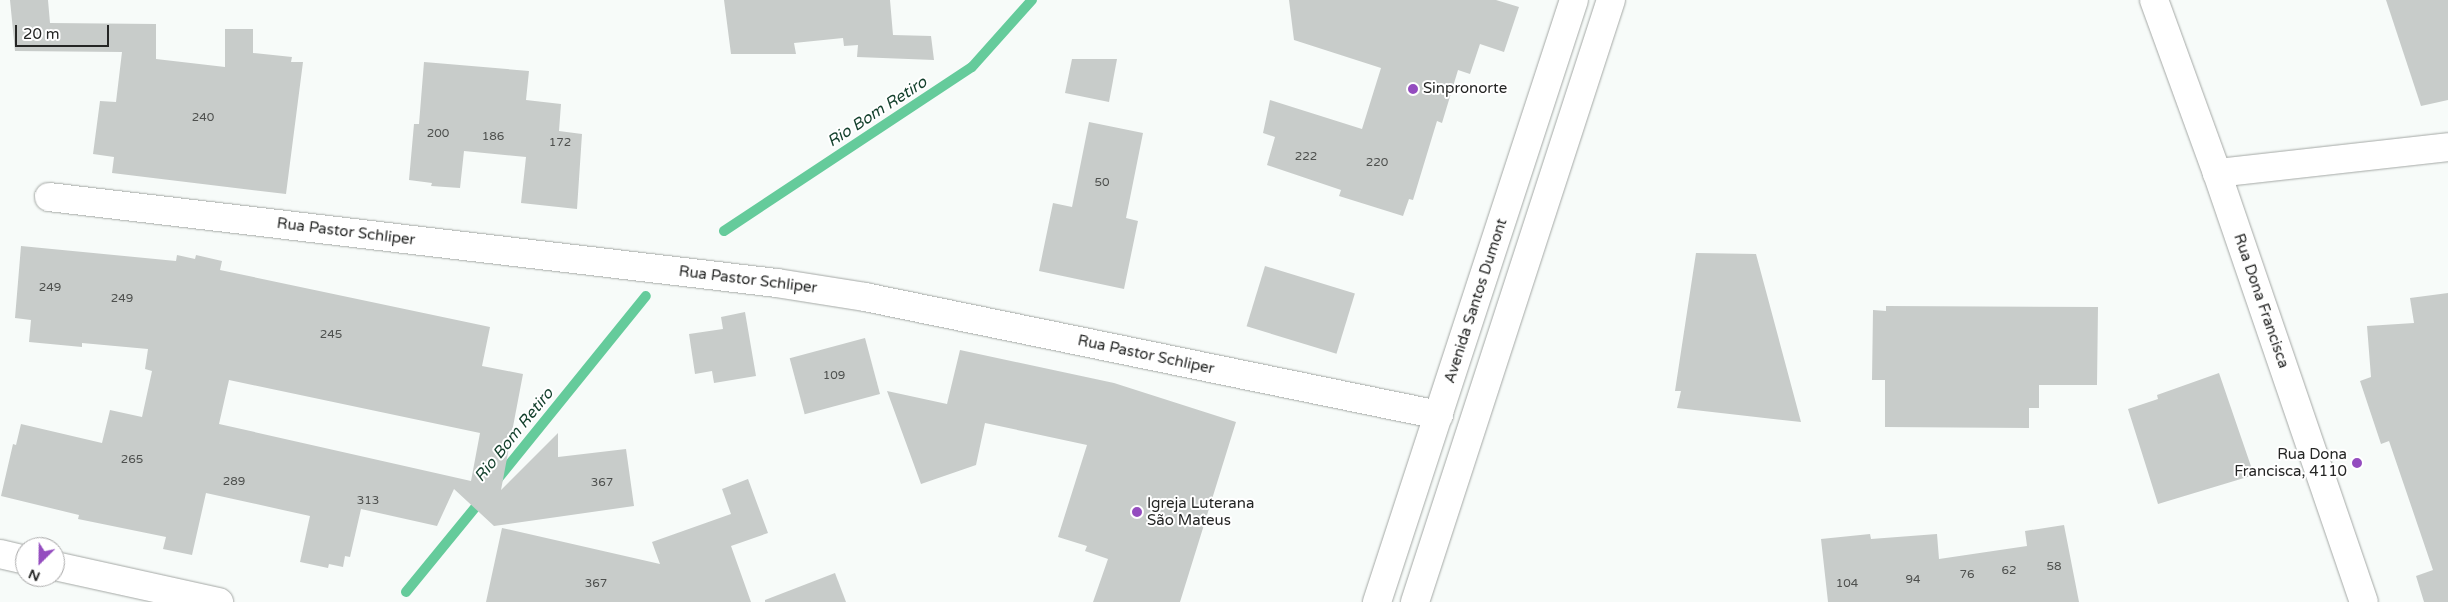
<!DOCTYPE html>
<html>
<head>
<meta charset="utf-8">
<style>
  body { margin:0 }
  #map { position:relative; width:2448px; height:602px; overflow:hidden; background:#f7fbf9; font-family:"Varela Round",sans-serif }
  div>[style] { position:absolute }
  [style*='--x'] { left:calc(var(--x)*1px); top:calc(var(--y)*1px); width:calc(var(--w)*1px); rotate:calc(var(--a)*1deg) }
  .stream>* { height:10px; margin:-5px; padding:0 5px; transform-origin:5px; border-radius:5px; background:#65cb9b }
  .building>* { inset:0; background:#c8ccca; transform-origin:0 0 }
  .roads { filter:drop-shadow(0 0 1px #a4a8a5) drop-shadow(0 0 1px #a4a8a5) }
  .street>* { height:28px; margin:-14px; padding:0 14px; transform-origin:14px; border-radius:14px; background:#fff }
  .primary>* { height:28px; margin:-14px; padding:0 14px; transform-origin:14px; border-radius:14px; background:#fff }
  .dots>* { width:14px; height:14px; translate:-50% -50%; box-sizing:border-box; border:2px solid #fff; border-radius:50% }
  span { translate:-50% -50%; white-space:nowrap; text-align:center; line-height:1.15; -webkit-text-stroke:4px #fff; paint-order:stroke }
  .number-label { font-size:12px; color:#4e504e }
  .number-label span { -webkit-text-stroke-width:0 }
  .poi-label { font-size:15px; color:#252625 }
  .left { translate:0 -50%; text-align:left }
  .right { translate:-100% -50%; text-align:right }
  .street-label { font-size:15px; color:#252625 }
  .water-label { font-size:16px; color:#123f2b; font-style:italic }
  .north { position:absolute; left:15px; top:537px; width:50px; height:50px; box-sizing:border-box; background:#fff; border:1px solid #a8a8a8; border-radius:50%; rotate:203deg; font-size:14px; font-weight:700; line-height:20px; text-align:center; color:#252625 }
  .north::after { content:''; display:block; margin:auto; width:18px; height:22px; background:#944cbf; clip-path:polygon(50% 0,100% 100%,50% 72%,0 100%) }
  .scale { position:absolute; left:15px; top:25px; width:94px; height:22px; box-sizing:border-box; border:2px solid #252625; border-top:0; padding-left:6px; font-size:15px; line-height:18px; white-space:nowrap; color:#252625; -webkit-text-stroke:4px #fff; paint-order:stroke }
</style>
</head>
<body>
<div id="map">
  <div class="stream">
    <i style="--x:724;--y:231;--w:297;--a:-33.5"></i>
    <i style="--x:972;--y:67;--w:90;--a:-48.2"></i>
    <i style="--x:496;--y:481;--w:238;--a:-51"></i>
    <i style="--x:406;--y:592;--w:122;--a:-50.7"></i>
  </div>
  <div class="building">
    <i style="clip-path:polygon(10px 0,48px 0,50px 23px,156px 24px,156px 59px,225px 67px,225px 29px,253px 29px,253px 53px,292px 57px,291px 62px,303px 62px,286px 194px,112px 173px,114px 157px,93px 154px,100px 101px,116px 102px,122px 52px,15px 51px)"></i>
    <i style="clip-path:polygon(724px 0,890px 0,893px 35px,931px 36px,934px 60px,857px 57px,858px 45px,844px 46px,843px 38px,794px 43px,796px 54px,731px 54px)"></i>
    <i style="clip-path:polygon(1289px 0,1496px 0,1519px 7px,1504px 52px,1480px 44px,1470px 74px,1458px 70px,1442px 123px,1437px 121px,1413px 200px,1409px 199px,1403px 216px,1339px 196px,1341px 190px,1267px 165px,1275px 137px,1263px 133px,1270px 100px,1362px 129px,1381px 68px,1294px 40px)"></i>
    <i style="clip-path:polygon(2386px 0,2448px 0,2448px 100px,2421px 106px)"></i>
    <i style="clip-path:polygon(1072px 59px,1117px 59px,1109px 102px,1065px 93px)"></i>
    <i style="clip-path:polygon(424px 62px,529px 71px,526px 100px,561px 104px,559px 131px,582px 134px,577px 209px,521px 203px,526px 157px,464px 151px,460px 188px,431px 186px,432px 183px,409px 180px,414px 124px,419px 124px)"></i>
    <i style="clip-path:polygon(1089px 122px,1143px 133px,1126px 218px,1138px 221px,1124px 289px,1039px 271px,1053px 203px,1072px 207px)"></i>
    <i style="clip-path:polygon(evenodd,21px 246px,176px 261px,177px 255px,195px 259px,196px 255px,222px 261px,220px 270px,490px 327px,482px 366px,523px 374px,501px 490px,558px 433px,558px 457px,626px 449px,634px 506px,494px 526px,454px 489px,437px 526px,361px 509px,350px 557px,345px 556px,343px 567px,329px 564px,328px 568px,300px 562px,310px 516px,206px 493px,192px 555px,163px 549px,166px 537px,78px 519px,79px 515px,1px 496px,13px 444px,16px 445px,21px 424px,102px 443px,110px 410px,142px 417px,152px 371px,145px 369px,148px 349px,82px 343px,82px 347px,29px 342px,31px 320px,15px 318px,21px 246px,229px 380px,480px 433px,471px 481px,219px 424px,229px 380px)"></i>
    <i style="clip-path:polygon(1696px 253px,1756px 254px,1801px 422px,1677px 408px,1681px 391px,1675px 391px)"></i>
    <i style="left:1265px;top:266px;width:94px;height:63px;rotate:17deg"></i>
    <i style="clip-path:polygon(2448px 293px,2448px 602px,2424px 602px,2416px 576px,2433px 570px,2389px 441px,2381px 444px,2360px 381px,2371px 377px,2367px 326px,2414px 323px,2410px 298px)"></i>
    <i style="clip-path:polygon(1886px 306px,2098px 307px,2097px 385px,2039px 385px,2039px 408px,2029px 408px,2029px 428px,1885px 427px,1885px 380px,1872px 380px,1873px 310px,1886px 311px)"></i>
    <i style="clip-path:polygon(745px 312px,756px 376px,714px 383px,712px 371px,695px 374px,689px 334px,723px 329px,721px 317px)"></i>
    <i style="left:865px;top:338px;width:58px;height:78px;rotate:75deg"></i>
    <i style="clip-path:polygon(960px 350px,1114px 383px,1236px 422px,1180px 602px,1093px 602px,1108px 559px,1085px 551px,1087px 546px,1058px 537px,1087px 445px,985px 423px,976px 465px,921px 484px,887px 391px,947px 404px)"></i>
    <i style="clip-path:polygon(2219px 373px,2254px 475px,2158px 504px,2128px 409px,2158px 399px,2157px 395px)"></i>
    <i style="clip-path:polygon(748px 479px,768px 533px,731px 546px,751px 602px,486px 602px,502px 528px,660px 564px,652px 542px,731px 514px,722px 489px)"></i>
    <i style="clip-path:polygon(2064px 525px,2079px 602px,1828px 602px,1821px 539px,1870px 534px,1871px 539px,1937px 534px,1939px 559px,2027px 546px,2025px 531px)"></i>
    <i style="clip-path:polygon(835px 573px,846px 602px,765px 602px,765px 600px)"></i>
  </div>
  <div class="roads">
    <div class="street">
      <i style="--x:2217;--y:173;--w:232;--a:-6.4"></i>
      <i style="--x:49;--y:197;--w:733;--a:6.74"></i>
      <i style="--x:777;--y:283;--w:89;--a:9"></i>
      <i style="--x:865;--y:297;--w:586;--a:11.62"></i>
      <i style="--x:0;--y:554;--w:26;--a:13"></i>
      <i style="--x:55;--y:566;--w:168;--a:12.4"></i>
    </div>
    <div class="primary">
      <i style="--x:2154;--y:0;--w:184;--a:70"></i>
      <i style="--x:2217;--y:173;--w:453;--a:71.1"></i>
      <i style="--x:1377;--y:602;--w:633;--a:-71.88"></i>
      <i style="--x:1415;--y:602;--w:633;--a:-71.97"></i>
    </div>
  </div>
  <div class="dots">
    <i style="left:1413px;top:89px;background:#944cbf"></i>
    <i style="left:2357px;top:463px;background:#944cbf"></i>
    <i style="left:1137px;top:512px;background:#944cbf"></i>
  </div>
  <div class="number-label">
    <span style="left:203px;top:118px">240</span>
    <span style="left:438px;top:134px">200</span>
    <span style="left:493px;top:137px">186</span>
    <span style="left:560px;top:143px">172</span>
    <span style="left:1306px;top:157px">222</span>
    <span style="left:1377px;top:163px">220</span>
    <span style="left:1102px;top:183px">50</span>
    <span style="left:50px;top:288px">249</span>
    <span style="left:122px;top:299px">249</span>
    <span style="left:331px;top:335px">245</span>
    <span style="left:834px;top:376px">109</span>
    <span style="left:132px;top:460px">265</span>
    <span style="left:234px;top:482px">289</span>
    <span style="left:602px;top:483px">367</span>
    <span style="left:368px;top:501px">313</span>
    <span style="left:2054px;top:567px">58</span>
    <span style="left:2009px;top:571px">62</span>
    <span style="left:1967px;top:575px">76</span>
    <span style="left:1913px;top:580px">94</span>
    <span style="left:596px;top:584px">367</span>
    <span style="left:1847px;top:584px">104</span>
  </div>
  <div class="poi-label">
    <span class="left" style="left:1423px;top:89px">Sinpronorte</span>
    <span class="right" style="left:2347px;top:463px">Rua Dona<br>Francisca, 4110</span>
    <span class="left" style="left:1147px;top:512px">Igreja Luterana<br>São Mateus</span>
  </div>
  <div class="street-label">
    <span style="left:346px;top:232px;rotate:7deg">Rua Pastor Schliper</span>
    <span style="left:748px;top:280px;rotate:7deg">Rua Pastor Schliper</span>
    <span style="left:1476px;top:301px;rotate:-72deg">Avenida Santos Dumont</span>
    <span style="left:2261px;top:301px;rotate:71deg">Rua Dona Francisca</span>
    <span style="left:1146px;top:355px;rotate:12deg">Rua Pastor Schliper</span>
  </div>
  <div class="water-label">
    <span style="left:877px;top:112px;rotate:-33deg">Rio Bom Retiro</span>
    <span style="left:514px;top:435px;rotate:-51deg">Rio Bom Retiro</span>
  </div>
  <div class="north">N</div>
  <div class="scale">20 m</div>
</div>
</body>
</html>
